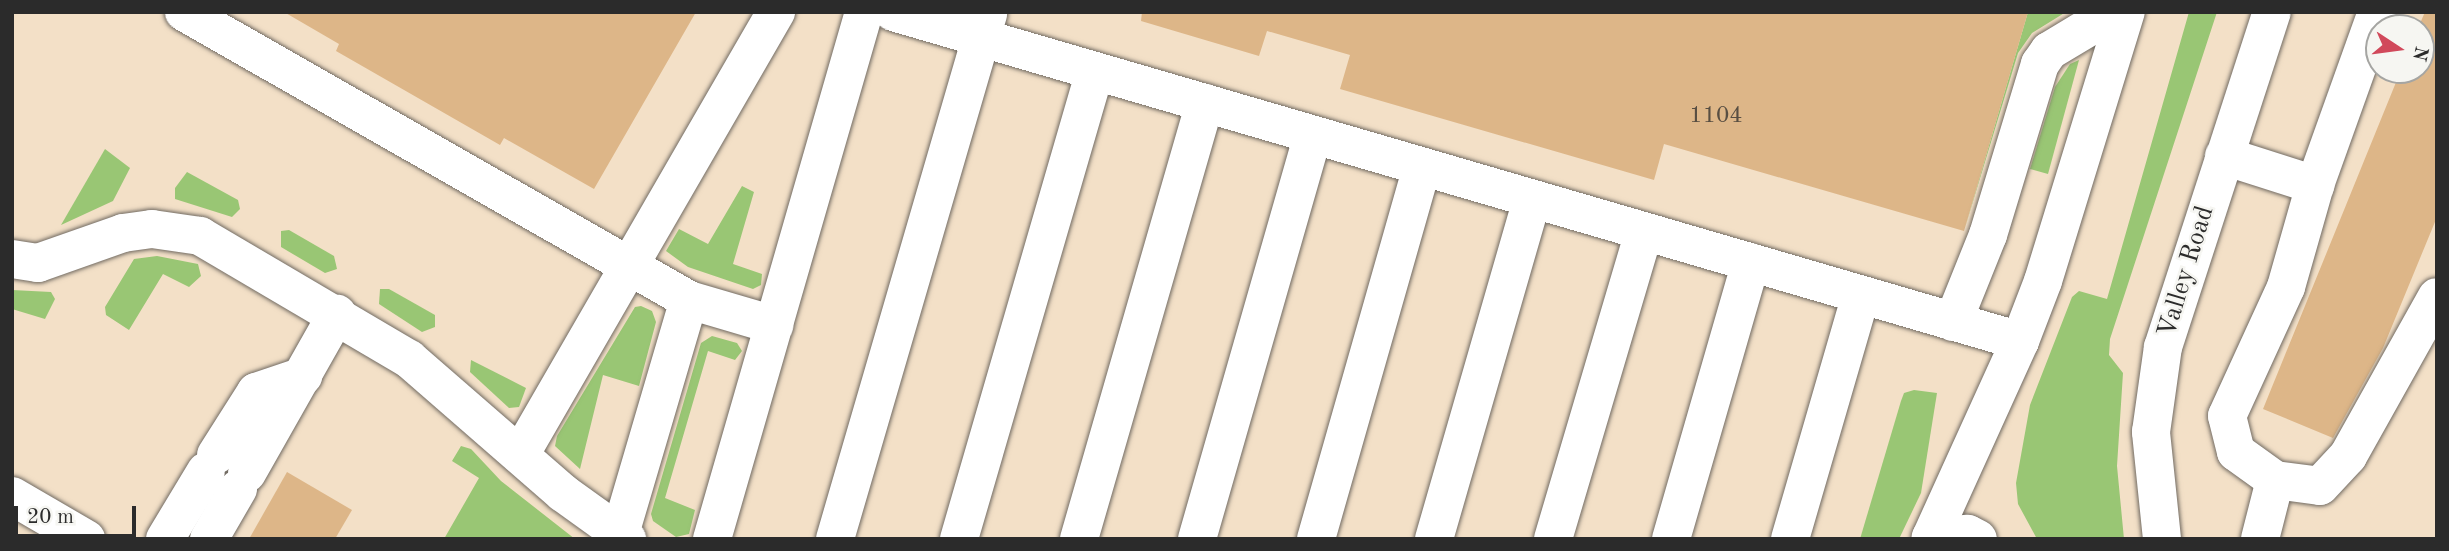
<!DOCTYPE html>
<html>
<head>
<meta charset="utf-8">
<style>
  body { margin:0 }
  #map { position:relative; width:2449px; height:551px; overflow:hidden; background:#f3e0c7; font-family:"Old Standard TT",serif }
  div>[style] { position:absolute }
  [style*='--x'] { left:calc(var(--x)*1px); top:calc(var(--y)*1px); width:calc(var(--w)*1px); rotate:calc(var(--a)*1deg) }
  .green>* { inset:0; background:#99c674 }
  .building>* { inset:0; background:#ddb688 }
  .roads { filter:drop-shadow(0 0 2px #716a62) drop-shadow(0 0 2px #716a62) }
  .minor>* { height:38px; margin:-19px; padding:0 19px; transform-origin:19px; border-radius:19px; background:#fff }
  span { translate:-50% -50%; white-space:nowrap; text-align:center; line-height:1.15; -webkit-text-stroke:5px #f6f6f2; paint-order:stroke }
  .number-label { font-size:23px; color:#584e42 }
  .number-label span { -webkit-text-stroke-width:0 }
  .street-label { font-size:26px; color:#2b2b2b }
  .frame { position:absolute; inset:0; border:14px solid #2b2b2b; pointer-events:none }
  .north { position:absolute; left:2365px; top:14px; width:70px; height:70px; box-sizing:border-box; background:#f6f6f2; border:2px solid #a5a5a2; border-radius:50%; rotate:103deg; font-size:19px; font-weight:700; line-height:28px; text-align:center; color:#2b2b2b }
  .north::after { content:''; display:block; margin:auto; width:24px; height:32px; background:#d1495b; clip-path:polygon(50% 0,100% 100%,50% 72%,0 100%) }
  .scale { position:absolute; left:14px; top:506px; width:122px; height:32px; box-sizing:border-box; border:4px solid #2b2b2b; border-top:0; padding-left:9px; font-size:21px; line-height:24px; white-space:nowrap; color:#2b2b2b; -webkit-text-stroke:5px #f6f6f2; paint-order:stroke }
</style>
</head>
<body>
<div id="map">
  <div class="green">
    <i style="clip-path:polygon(2028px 12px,2066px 12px,2032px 33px,2018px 53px,1964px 231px)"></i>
    <i style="clip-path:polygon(2189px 12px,2217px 12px,2110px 339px,2109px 355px,2123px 373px,2117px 466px,2124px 539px,2037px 539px,2018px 504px,2016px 483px,2030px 405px,2072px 297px,2079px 291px,2107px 299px)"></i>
    <i style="clip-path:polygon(2079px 60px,2048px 174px,2030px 169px,2055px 87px,2070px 64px)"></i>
    <i style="clip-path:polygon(105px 149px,130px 168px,113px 201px,61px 225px)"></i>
    <i style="clip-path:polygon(187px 172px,238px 200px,240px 209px,232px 217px,175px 199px,175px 188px)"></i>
    <i style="clip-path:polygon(742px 186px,754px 192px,733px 264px,762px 274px,761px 285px,753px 289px,688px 267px,666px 251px,679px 229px,708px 244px)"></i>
    <i style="clip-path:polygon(289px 230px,334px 256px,337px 269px,325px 273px,281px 247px,281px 231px)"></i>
    <i style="clip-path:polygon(157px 256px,198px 264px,201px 276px,189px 287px,163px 274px,129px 330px,106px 315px,105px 307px,134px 259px)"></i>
    <i style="clip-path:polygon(380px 289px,389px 289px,435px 315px,435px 327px,422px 332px,379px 304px)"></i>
    <i style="clip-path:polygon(12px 290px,51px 292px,55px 299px,45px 319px,12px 309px)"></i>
    <i style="clip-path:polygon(641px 306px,652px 311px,656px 322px,639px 386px,603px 375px,580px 469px,555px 446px,557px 436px,635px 307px)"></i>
    <i style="clip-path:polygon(712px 336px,737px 343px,742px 351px,735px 360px,708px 351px,665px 498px,695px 510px,689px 534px,676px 537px,653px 521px,651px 514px,701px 343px)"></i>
    <i style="clip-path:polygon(471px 360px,526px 388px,519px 407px,509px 408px,470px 372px)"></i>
    <i style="clip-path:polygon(1914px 390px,1937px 393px,1921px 493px,1899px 539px,1860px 539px,1901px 401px,1904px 393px)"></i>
    <i style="clip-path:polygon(461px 446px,471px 449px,501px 481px,575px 539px,444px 539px,479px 478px,452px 461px)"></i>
  </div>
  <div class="building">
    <i style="clip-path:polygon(284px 12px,696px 12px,594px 189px,504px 138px,500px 145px,336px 51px,339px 44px)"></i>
    <i style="clip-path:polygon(1142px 12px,2028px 12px,1964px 231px,1664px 144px,1654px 180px,1340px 89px,1350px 55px,1267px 31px,1259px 56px,1141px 21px)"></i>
    <i style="clip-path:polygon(2425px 12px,2437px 12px,2437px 217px,2383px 348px,2333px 438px,2263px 409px,2401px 70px,2421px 70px,2418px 28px)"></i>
    <i style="clip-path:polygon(287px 472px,352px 510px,335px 539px,249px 539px)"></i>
  </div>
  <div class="roads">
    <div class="minor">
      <i style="--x:184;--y:12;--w:581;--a:29.7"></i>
      <i style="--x:689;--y:300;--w:89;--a:16.4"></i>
      <i style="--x:893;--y:12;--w:1174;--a:16.27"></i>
      <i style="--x:2020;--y:341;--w:217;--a:114.4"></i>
      <i style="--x:2224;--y:156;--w:96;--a:17.7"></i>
      <i style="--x:12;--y:259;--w:26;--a:9"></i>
      <i style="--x:38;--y:263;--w:90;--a:-19.4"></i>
      <i style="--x:123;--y:233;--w:29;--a:-8"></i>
      <i style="--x:152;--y:229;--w:49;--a:8.3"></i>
      <i style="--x:200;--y:236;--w:243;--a:30.5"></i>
      <i style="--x:409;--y:359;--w:204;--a:41"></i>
      <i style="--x:563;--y:493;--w:79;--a:35.7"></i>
      <i style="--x:1953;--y:322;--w:94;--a:-68.1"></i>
      <i style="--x:1988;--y:235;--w:179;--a:-73.1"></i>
      <i style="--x:2040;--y:64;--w:16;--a:-55"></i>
      <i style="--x:2049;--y:51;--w:76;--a:-31"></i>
      <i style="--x:2020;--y:341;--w:64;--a:-69"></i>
      <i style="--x:2043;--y:281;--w:282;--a:-72.9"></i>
      <i style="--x:216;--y:455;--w:75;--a:-57.6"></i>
      <i style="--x:256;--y:392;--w:50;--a:-18.8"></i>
      <i style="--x:520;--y:455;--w:512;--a:-59.98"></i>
      <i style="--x:247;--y:473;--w:183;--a:-60.5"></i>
      <i style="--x:2275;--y:480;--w:48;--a:-144.3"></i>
      <i style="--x:2236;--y:452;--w:37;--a:-104"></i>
      <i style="--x:2227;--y:416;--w:142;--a:-65.4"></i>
      <i style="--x:2286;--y:287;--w:106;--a:-74.1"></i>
      <i style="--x:2315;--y:185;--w:184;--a:-70.3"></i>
      <i style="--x:12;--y:496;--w:86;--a:30.2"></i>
      <i style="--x:620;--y:534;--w:244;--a:-73.6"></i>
      <i style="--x:1931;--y:537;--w:37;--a:-5"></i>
      <i style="--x:1968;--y:534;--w:11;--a:27"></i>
      <i style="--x:165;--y:539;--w:79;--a:-58.9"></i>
      <i style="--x:209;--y:539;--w:58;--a:-59.9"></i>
      <i style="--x:712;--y:539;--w:548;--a:-73.91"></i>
      <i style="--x:835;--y:539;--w:547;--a:-73.75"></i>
      <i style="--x:959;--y:539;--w:487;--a:-73.8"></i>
      <i style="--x:1079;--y:539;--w:454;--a:-73.9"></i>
      <i style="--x:1197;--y:539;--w:420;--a:-74"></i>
      <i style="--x:1316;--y:539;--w:387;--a:-74.1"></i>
      <i style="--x:1434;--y:539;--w:354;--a:-73.9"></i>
      <i style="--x:1553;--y:539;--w:320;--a:-73.5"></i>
      <i style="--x:1671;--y:539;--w:288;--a:-73.9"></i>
      <i style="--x:1790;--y:539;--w:254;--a:-73.8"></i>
      <i style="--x:2162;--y:539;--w:108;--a:-95.9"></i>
      <i style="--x:2151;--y:432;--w:86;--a:-82"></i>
      <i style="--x:2163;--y:347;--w:352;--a:-72"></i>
      <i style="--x:2260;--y:539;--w:61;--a:-75.7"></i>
      <i style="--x:2275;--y:480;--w:45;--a:7.6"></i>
      <i style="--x:2320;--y:486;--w:41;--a:-47"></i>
      <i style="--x:2348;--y:456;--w:182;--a:-60.8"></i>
    </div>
  </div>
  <div class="number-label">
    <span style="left:1716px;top:116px">1104</span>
  </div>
  <div class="street-label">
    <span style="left:2187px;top:272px;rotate:-73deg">Valley Road</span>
  </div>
  <div class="frame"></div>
  <div class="north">N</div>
  <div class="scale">20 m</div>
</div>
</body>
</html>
